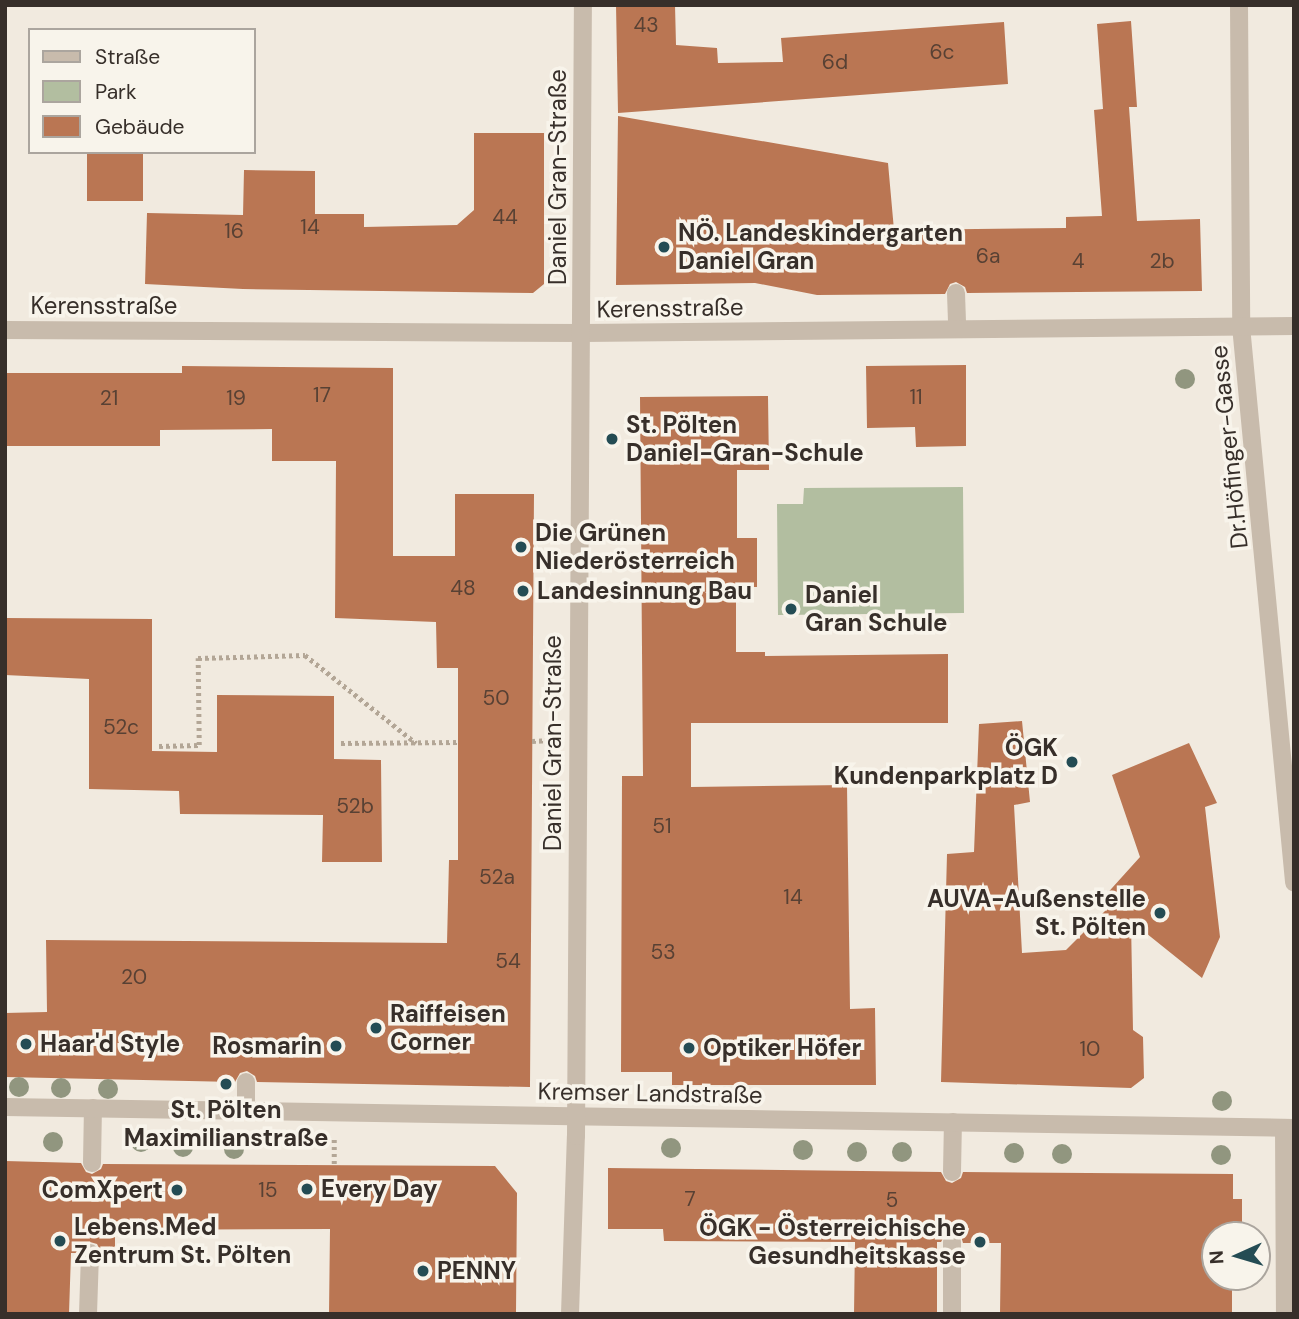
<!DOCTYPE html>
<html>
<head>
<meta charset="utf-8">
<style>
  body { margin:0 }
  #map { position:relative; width:1299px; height:1319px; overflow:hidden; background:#f1eadf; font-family:"DM Sans",sans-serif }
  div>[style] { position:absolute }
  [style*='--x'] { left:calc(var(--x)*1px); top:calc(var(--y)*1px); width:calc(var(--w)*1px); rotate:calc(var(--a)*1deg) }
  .green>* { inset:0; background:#b2bea0 }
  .building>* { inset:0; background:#ba7653; transform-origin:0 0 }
  .path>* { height:4.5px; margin-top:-2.25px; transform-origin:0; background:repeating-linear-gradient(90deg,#b3a696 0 3.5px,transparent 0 7px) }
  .service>* { height:18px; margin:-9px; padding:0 9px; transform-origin:9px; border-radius:9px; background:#c8bbac }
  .minor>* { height:18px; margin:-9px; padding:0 9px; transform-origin:9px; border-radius:9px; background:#c8bbac }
  .tertiary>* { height:18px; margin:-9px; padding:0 9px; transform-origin:9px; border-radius:9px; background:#c8bbac }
  .trees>* { width:20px; height:20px; margin:-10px; border-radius:50%; background:#91967f }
  .dots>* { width:19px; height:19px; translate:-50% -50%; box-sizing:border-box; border:4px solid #f8f4eb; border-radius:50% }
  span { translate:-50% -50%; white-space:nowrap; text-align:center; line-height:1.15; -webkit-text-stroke:7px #f8f4eb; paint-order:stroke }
  .number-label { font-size:21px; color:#584134 }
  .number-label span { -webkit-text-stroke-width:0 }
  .street-label { font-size:24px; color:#372f2a }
  .poi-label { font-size:24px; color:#372f2a; font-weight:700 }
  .left { translate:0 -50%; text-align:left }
  .right { translate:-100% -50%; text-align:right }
  .frame { position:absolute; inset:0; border:7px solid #372f2a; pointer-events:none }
  .legend { position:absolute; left:28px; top:28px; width:228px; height:126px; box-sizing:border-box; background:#f8f4eb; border:2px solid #aba59e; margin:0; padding:9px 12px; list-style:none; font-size:21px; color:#372f2a }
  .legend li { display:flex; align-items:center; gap:14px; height:35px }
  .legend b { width:35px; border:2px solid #aba59e }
  .north { position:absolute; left:1201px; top:1221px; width:70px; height:70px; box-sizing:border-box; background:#f8f4eb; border:2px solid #aba59e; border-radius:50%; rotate:266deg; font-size:19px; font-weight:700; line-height:28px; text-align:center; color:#372f2a }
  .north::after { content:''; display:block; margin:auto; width:24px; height:32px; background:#244c54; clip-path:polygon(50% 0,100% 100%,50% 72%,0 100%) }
</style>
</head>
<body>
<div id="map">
  <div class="green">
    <i style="clip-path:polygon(963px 487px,964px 613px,778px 615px,777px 504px,803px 504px,804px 488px)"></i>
  </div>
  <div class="building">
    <i style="clip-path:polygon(616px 5px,675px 5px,676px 45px,717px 48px,718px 63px,783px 62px,781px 38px,1004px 22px,1008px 84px,618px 113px)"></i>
    <i style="clip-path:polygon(1131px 21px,1137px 107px,1129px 107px,1137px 221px,1200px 219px,1202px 291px,967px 293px,965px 287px,956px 282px,950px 284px,945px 294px,817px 295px,755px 283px,616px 285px,618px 116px,888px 163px,894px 230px,1066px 228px,1066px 217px,1102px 216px,1094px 110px,1103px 109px,1097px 24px)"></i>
    <i style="clip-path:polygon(474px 133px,544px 133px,544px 284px,533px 293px,243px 289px,145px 284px,147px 213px,243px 215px,244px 170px,315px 171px,315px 214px,364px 214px,364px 227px,457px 225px,474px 210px)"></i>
    <i style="left:87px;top:152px;width:56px;height:49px"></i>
    <i style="clip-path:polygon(966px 365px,966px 446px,916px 447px,915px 427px,867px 428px,866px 366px)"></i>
    <i style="clip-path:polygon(182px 366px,393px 368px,393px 556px,455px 556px,455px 494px,534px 494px,530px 1087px,257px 1082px,255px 1076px,247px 1071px,240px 1073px,235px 1082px,5px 1077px,5px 1013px,47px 1012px,46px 940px,447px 943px,449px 860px,458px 860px,458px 668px,437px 668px,436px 622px,335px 618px,336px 461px,272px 461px,272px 429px,160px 430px,160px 446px,5px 446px,5px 373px,182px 373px)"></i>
    <i style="clip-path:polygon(768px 396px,769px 470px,737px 470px,737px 538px,757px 538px,757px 587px,736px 587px,736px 652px,765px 652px,765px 656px,948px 654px,948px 723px,691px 723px,691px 787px,847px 785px,850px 1009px,875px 1008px,876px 1085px,672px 1085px,672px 1072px,621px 1072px,622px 776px,643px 776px,640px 397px)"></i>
    <i style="clip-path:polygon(5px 618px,152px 619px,152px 751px,217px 752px,217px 695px,334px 696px,334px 759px,381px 760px,382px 862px,322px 862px,323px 815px,180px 814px,179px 791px,89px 789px,89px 679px,5px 675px)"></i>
    <i style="clip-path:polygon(1022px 721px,1030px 802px,1014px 805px,1022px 953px,1066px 950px,1112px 904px,1103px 898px,1140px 857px,1112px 775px,1189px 743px,1217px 803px,1205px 807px,1220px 937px,1202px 978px,1131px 921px,1133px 1030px,1143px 1037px,1144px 1078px,1131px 1088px,941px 1082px,947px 854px,974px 852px,979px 724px)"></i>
    <i style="clip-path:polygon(5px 1161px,81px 1163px,86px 1172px,92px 1174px,101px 1169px,103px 1164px,495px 1166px,517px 1193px,516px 1314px,329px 1314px,330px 1229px,115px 1230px,115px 1252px,101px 1252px,97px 1244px,90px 1242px,81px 1246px,79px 1253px,71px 1253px,69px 1314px,5px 1314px)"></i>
    <i style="clip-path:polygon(608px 1168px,941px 1172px,946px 1181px,952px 1183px,961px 1178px,963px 1172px,1233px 1174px,1233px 1199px,1242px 1199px,1242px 1235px,1215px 1235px,1215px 1277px,1232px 1277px,1232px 1314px,1000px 1314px,1001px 1243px,963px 1243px,961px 1236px,953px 1231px,946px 1233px,941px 1242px,937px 1242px,937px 1314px,854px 1314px,855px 1242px,664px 1241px,663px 1229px,608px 1229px)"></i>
  </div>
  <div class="path">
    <i style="--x:532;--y:741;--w:20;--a:-3"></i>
    <i style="--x:341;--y:743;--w:118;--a:-0.5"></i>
    <i style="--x:159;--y:746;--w:40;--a:-1.4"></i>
    <i style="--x:199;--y:745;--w:87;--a:-90.7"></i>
    <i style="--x:198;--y:658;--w:107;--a:-1.6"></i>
    <i style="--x:305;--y:655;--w:142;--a:38.4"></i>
    <i style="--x:334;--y:1164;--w:26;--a:-90"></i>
  </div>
  <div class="service">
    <i style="--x:956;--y:293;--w:36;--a:88"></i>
    <i style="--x:246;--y:1082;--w:29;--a:90"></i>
    <i style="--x:92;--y:1163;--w:55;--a:-89"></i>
    <i style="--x:952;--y:1172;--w:50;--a:-88.9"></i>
    <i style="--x:88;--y:1314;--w:61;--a:-88.1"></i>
    <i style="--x:952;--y:1314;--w:72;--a:-90"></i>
  </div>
  <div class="minor">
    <i style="--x:1239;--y:5;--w:321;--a:89.6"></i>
    <i style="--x:1241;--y:326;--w:559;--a:84.55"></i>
    <i style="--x:5;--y:330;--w:578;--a:0.3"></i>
    <i style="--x:583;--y:333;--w:711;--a:-0.56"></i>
    <i style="--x:5;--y:1107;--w:1289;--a:0.93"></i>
    <i style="--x:1284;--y:1128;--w:186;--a:89.7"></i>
  </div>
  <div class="tertiary">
    <i style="--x:570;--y:1314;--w:178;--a:-88.1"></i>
    <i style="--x:576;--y:1136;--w:1131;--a:-89.65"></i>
  </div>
  <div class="trees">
    <i style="left:1185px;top:379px"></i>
    <i style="left:19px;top:1087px"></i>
    <i style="left:61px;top:1088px"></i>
    <i style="left:108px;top:1089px"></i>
    <i style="left:1222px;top:1101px"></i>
    <i style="left:53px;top:1142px"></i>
    <i style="left:141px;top:1142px"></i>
    <i style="left:183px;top:1147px"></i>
    <i style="left:671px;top:1148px"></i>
    <i style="left:234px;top:1149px"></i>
    <i style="left:803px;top:1150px"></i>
    <i style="left:857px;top:1152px"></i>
    <i style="left:902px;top:1152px"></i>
    <i style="left:1014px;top:1153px"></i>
    <i style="left:1062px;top:1154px"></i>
    <i style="left:1221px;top:1155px"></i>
  </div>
  <div class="dots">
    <i style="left:664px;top:247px;background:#244c54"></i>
    <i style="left:612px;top:439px;background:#244c54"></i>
    <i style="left:521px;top:547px;background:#244c54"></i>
    <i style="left:523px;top:591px;background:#244c54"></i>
    <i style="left:791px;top:609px;background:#244c54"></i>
    <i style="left:1072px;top:762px;background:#244c54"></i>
    <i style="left:1160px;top:913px;background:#244c54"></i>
    <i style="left:376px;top:1028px;background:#244c54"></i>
    <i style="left:26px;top:1044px;background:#244c54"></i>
    <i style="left:336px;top:1046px;background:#244c54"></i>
    <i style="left:689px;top:1048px;background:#244c54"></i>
    <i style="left:226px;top:1084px;background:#244c54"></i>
    <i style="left:307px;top:1189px;background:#244c54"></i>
    <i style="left:177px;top:1190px;background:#244c54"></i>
    <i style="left:60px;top:1241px;background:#244c54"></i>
    <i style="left:980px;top:1242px;background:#244c54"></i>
    <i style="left:423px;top:1271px;background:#244c54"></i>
  </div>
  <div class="number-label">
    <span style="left:646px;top:25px">43</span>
    <span style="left:942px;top:52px">6c</span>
    <span style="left:835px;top:62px">6d</span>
    <span style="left:505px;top:217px">44</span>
    <span style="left:310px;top:227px">14</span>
    <span style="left:234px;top:231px">16</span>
    <span style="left:988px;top:256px">6a</span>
    <span style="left:1078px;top:261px">4</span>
    <span style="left:1162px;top:261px">2b</span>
    <span style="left:322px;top:395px">17</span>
    <span style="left:916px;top:397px">11</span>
    <span style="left:109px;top:398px">21</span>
    <span style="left:236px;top:398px">19</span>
    <span style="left:463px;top:588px">48</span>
    <span style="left:496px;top:698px">50</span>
    <span style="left:121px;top:727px">52c</span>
    <span style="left:355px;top:806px">52b</span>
    <span style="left:662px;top:826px">51</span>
    <span style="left:497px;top:877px">52a</span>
    <span style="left:793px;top:897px">14</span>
    <span style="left:663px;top:952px">53</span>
    <span style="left:508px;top:961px">54</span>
    <span style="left:134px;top:977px">20</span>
    <span style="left:1090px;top:1049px">10</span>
    <span style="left:268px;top:1190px">15</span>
    <span style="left:690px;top:1199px">7</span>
    <span style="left:892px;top:1200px">5</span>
  </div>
  <div class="street-label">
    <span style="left:558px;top:177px;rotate:-90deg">Daniel Gran-Straße</span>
    <span style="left:104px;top:306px">Kerensstraße</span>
    <span style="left:670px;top:308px;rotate:-1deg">Kerensstraße</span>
    <span style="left:1229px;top:447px;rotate:-96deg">Dr.Höfinger-Gasse</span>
    <span style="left:553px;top:743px;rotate:-90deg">Daniel Gran-Straße</span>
    <span style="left:650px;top:1093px;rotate:1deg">Kremser Landstraße</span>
  </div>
  <div class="poi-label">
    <span class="left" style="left:678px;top:247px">NÖ. Landeskindergarten<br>Daniel Gran</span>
    <span class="left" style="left:626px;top:439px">St. Pölten<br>Daniel-Gran-Schule</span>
    <span class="left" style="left:535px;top:547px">Die Grünen<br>Niederösterreich</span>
    <span class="left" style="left:537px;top:591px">Landesinnung Bau</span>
    <span class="left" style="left:805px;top:609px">Daniel<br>Gran Schule</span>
    <span class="right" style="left:1058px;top:762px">ÖGK<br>Kundenparkplatz D</span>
    <span class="right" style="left:1146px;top:913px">AUVA-Außenstelle<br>St. Pölten</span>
    <span class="left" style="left:390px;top:1028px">Raiffeisen<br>Corner</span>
    <span class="left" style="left:40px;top:1044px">Haar'd Style</span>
    <span class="right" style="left:322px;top:1046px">Rosmarin</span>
    <span class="left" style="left:703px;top:1048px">Optiker Höfer</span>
    <span style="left:226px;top:1124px">St. Pölten<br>Maximilianstraße</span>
    <span class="left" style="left:321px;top:1189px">Every Day</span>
    <span class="right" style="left:163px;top:1190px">ComXpert</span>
    <span class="left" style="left:74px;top:1241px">Lebens.Med<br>Zentrum St. Pölten</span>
    <span class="right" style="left:966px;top:1242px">ÖGK - Österreichische<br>Gesundheitskasse</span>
    <span class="left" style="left:437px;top:1271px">PENNY</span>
  </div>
  <div class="frame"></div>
  <ul class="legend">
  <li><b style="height:9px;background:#c8bbac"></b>Straße</li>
  <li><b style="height:19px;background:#b2bea0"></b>Park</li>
  <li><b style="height:19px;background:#ba7653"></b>Gebäude</li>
  </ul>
  <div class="north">N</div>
</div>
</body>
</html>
